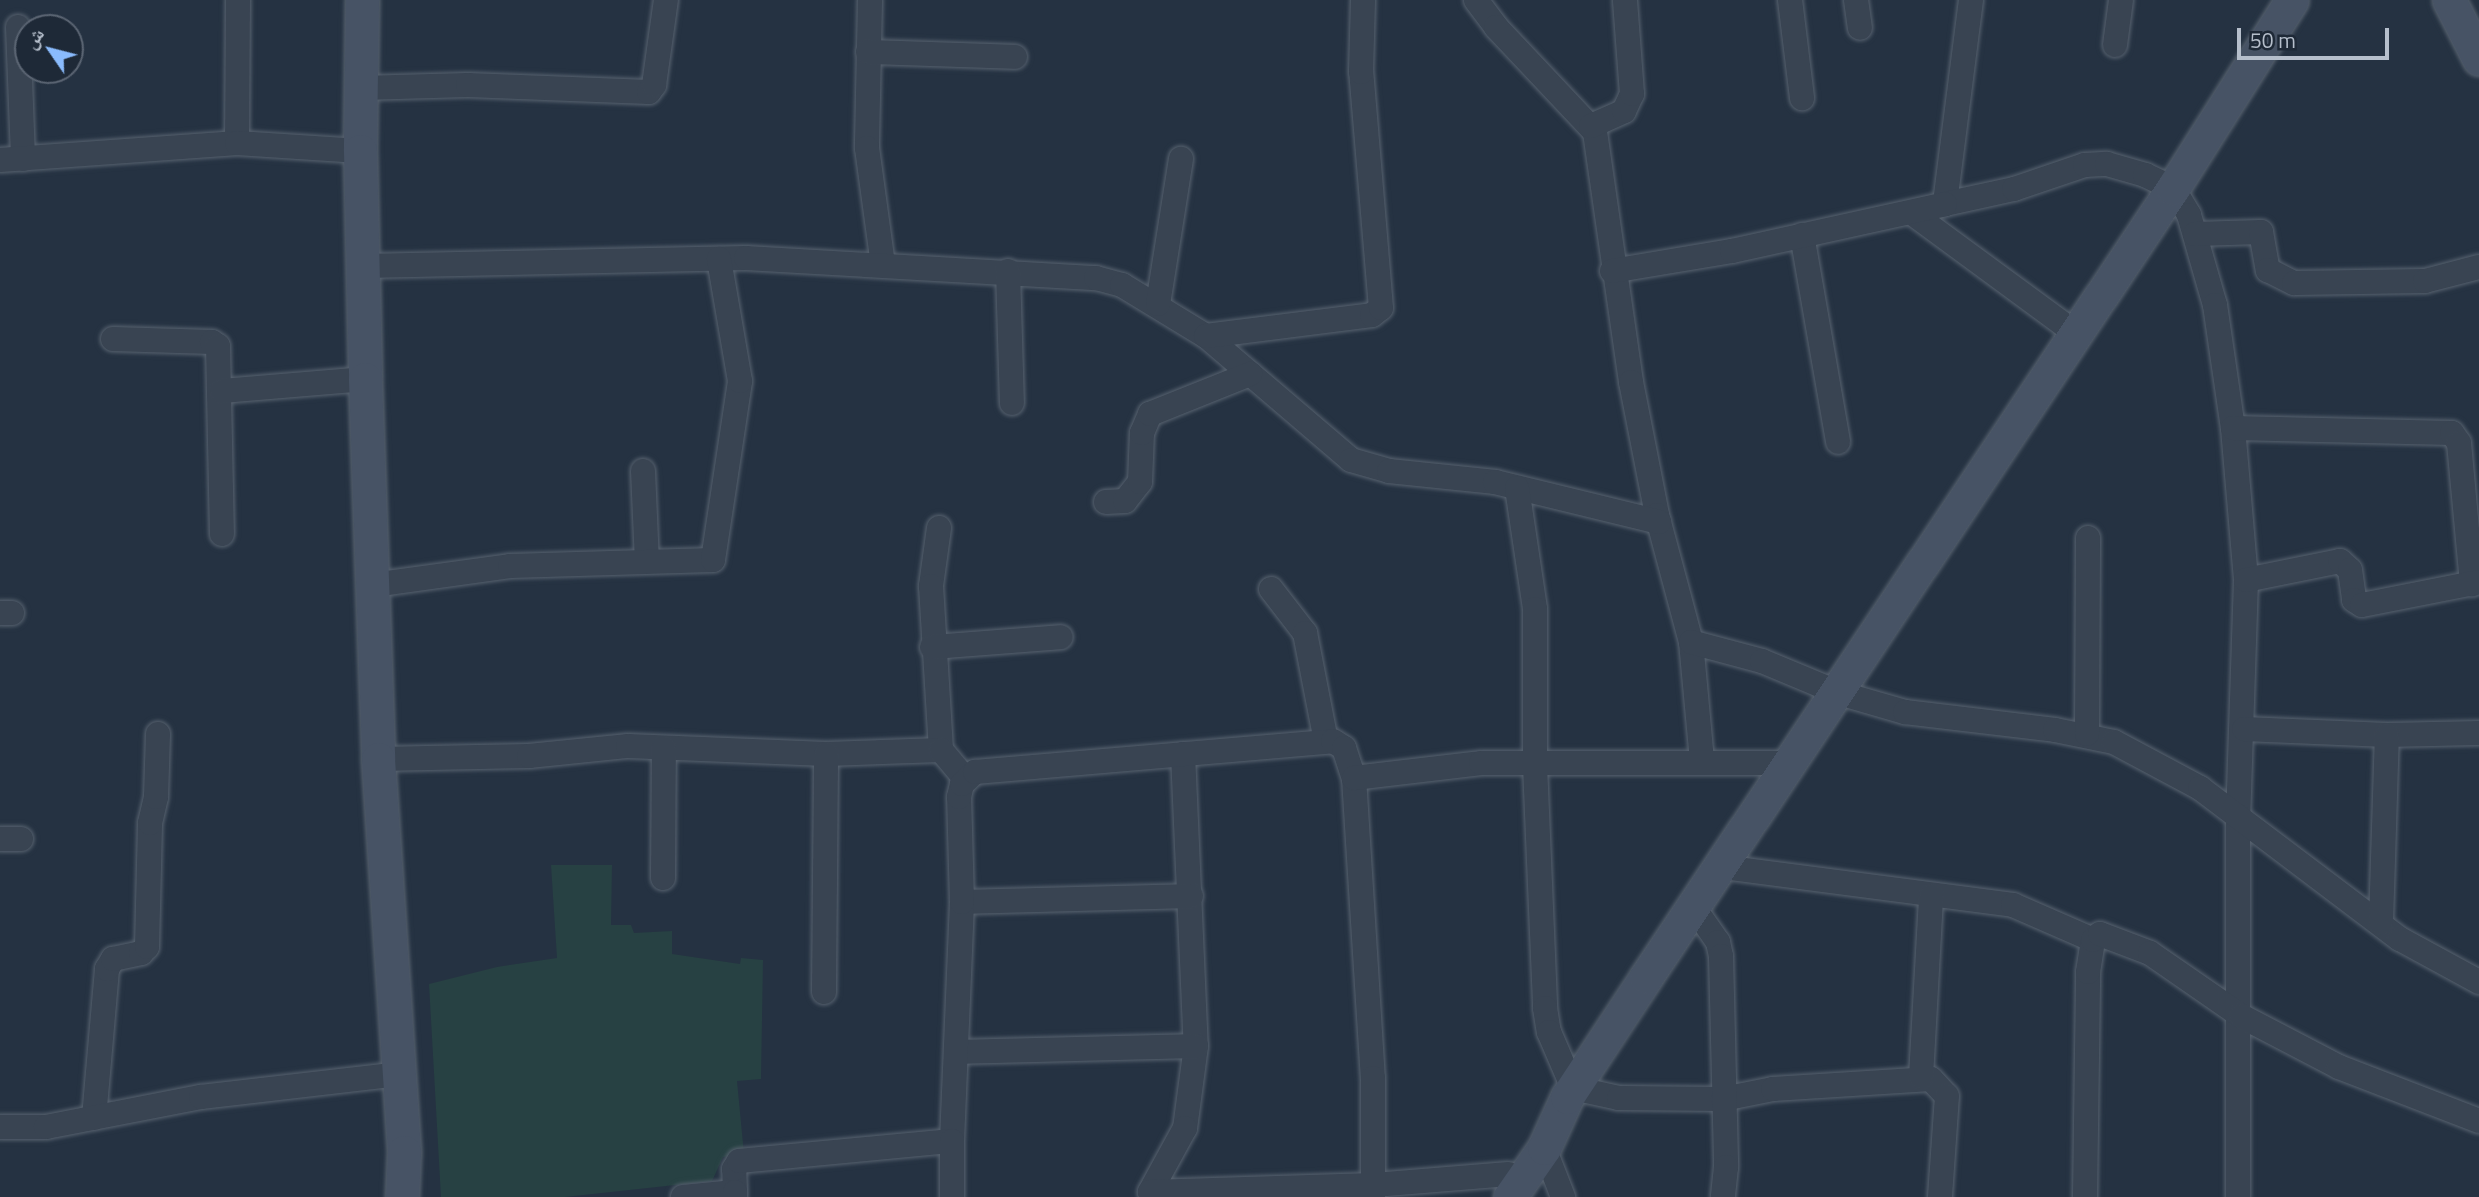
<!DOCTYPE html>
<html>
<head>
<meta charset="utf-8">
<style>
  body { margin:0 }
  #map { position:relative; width:2479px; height:1197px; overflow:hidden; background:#253242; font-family:"Titillium Web","Noto Naskh Arabic",sans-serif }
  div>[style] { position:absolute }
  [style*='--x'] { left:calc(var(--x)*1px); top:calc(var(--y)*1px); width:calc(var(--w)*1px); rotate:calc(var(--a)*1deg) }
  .green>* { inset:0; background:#274143 }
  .roads { filter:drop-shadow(0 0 2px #57626f) drop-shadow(0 0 2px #57626f) }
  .street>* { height:24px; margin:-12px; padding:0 12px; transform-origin:12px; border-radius:12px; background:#394452 }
  .secondary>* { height:33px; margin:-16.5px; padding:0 16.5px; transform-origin:16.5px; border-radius:16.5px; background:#475365 }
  span { translate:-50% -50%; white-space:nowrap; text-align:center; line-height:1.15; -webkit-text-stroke:5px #1e2937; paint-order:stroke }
  .north { position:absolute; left:14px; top:14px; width:70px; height:70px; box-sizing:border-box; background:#1e2937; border:2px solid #5b6573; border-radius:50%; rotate:305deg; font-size:19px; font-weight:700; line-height:28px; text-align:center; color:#b6bfcc }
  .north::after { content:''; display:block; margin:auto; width:24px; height:32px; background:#8abbfd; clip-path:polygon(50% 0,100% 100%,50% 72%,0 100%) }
  .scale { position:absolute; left:2237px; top:28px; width:152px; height:32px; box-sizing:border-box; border:4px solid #b6bfcc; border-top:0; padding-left:9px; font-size:21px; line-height:24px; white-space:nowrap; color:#b6bfcc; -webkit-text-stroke:5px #1e2937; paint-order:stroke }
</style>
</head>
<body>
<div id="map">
  <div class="green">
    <i style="clip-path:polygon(551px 865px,612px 865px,611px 925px,631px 925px,634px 933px,672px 931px,672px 954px,740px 964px,741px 958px,763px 960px,761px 1079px,737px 1081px,744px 1154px,723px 1157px,712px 1181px,565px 1197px,441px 1197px,429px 984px,497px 967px,557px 958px)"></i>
  </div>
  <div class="roads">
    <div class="street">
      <i style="--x:870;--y:0;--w:148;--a:91.2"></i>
      <i style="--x:867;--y:148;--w:118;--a:82.2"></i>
      <i style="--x:1476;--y:0;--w:34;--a:53"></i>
      <i style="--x:1496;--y:27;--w:144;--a:46.7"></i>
      <i style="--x:1595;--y:132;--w:253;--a:81.8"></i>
      <i style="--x:1631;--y:382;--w:136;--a:78.9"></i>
      <i style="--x:1657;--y:515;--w:131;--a:75"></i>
      <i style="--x:1691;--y:642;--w:119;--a:84.7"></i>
      <i style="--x:1790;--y:0;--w:99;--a:83"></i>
      <i style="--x:1856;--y:0;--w:28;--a:82"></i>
      <i style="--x:1971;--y:0;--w:206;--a:97.3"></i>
      <i style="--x:1945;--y:204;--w:71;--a:-12.3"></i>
      <i style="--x:2014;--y:189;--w:75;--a:-18.7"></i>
      <i style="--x:2085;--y:165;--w:22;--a:-3"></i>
      <i style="--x:2107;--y:164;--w:40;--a:16"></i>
      <i style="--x:2145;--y:175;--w:31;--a:25"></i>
      <i style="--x:2173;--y:188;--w:31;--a:59"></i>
      <i style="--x:2189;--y:215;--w:94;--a:73.9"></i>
      <i style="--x:2215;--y:305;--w:124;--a:81.7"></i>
      <i style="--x:2233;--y:428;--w:153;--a:85.1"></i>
      <i style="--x:2246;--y:580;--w:236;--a:91.9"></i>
      <i style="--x:2238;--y:816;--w:381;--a:90"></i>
      <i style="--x:18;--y:27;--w:132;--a:87.8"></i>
      <i style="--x:2115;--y:45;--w:45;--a:-82.4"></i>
      <i style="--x:868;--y:52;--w:147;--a:1.9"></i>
      <i style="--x:361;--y:88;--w:107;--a:-1.6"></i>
      <i style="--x:468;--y:85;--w:181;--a:2.2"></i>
      <i style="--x:649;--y:92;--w:9;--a:-54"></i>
      <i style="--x:654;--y:85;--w:86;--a:-82"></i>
      <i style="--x:1591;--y:126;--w:36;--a:-24"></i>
      <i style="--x:1624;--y:111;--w:19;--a:-65"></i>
      <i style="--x:1632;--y:94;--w:94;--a:-94.3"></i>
      <i style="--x:237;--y:143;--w:143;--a:-89.6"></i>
      <i style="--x:0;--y:160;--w:238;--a:-4.1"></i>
      <i style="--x:237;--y:143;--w:123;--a:3.7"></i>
      <i style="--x:1912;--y:213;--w:205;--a:36.3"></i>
      <i style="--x:2195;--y:234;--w:66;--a:-1.7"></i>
      <i style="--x:2261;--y:232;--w:39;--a:80"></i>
      <i style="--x:2268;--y:270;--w:29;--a:27"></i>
      <i style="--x:2294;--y:283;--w:131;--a:-0.9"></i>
      <i style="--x:2425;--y:281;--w:56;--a:-14.5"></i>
      <i style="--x:1802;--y:235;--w:210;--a:80.1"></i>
      <i style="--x:364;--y:266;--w:382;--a:-1.2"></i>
      <i style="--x:746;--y:258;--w:351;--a:3.3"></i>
      <i style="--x:1096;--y:278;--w:27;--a:15"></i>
      <i style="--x:1122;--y:285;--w:98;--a:31.3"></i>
      <i style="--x:1206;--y:336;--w:191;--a:40.5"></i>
      <i style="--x:1351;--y:460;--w:40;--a:16"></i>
      <i style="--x:1389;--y:471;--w:107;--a:5.9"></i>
      <i style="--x:1495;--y:482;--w:169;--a:13.7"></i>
      <i style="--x:1008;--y:271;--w:132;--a:88.3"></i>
      <i style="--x:1612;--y:271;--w:122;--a:-9.5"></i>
      <i style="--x:1732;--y:251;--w:218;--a:-12.4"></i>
      <i style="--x:1158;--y:304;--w:147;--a:-81"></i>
      <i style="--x:1206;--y:336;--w:167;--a:-7.2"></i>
      <i style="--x:1372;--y:315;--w:11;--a:-38"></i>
      <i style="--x:1381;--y:308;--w:237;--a:-94.8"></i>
      <i style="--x:1361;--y:72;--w:72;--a:-88.4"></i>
      <i style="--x:113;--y:339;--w:99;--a:1.7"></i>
      <i style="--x:212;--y:342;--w:7;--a:34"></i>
      <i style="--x:218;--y:346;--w:188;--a:88.8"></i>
      <i style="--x:222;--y:391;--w:144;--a:-4.8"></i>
      <i style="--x:2233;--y:428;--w:219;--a:1.3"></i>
      <i style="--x:2452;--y:433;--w:12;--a:55"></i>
      <i style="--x:2459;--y:443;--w:142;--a:84.7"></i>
      <i style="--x:643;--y:471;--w:90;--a:87.5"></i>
      <i style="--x:1517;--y:488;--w:122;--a:81.5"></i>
      <i style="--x:1535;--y:609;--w:156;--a:90"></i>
      <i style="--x:1535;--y:765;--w:243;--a:87.6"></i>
      <i style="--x:1545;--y:1008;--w:24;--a:81"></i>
      <i style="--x:1549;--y:1032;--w:61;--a:66.8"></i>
      <i style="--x:1573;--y:1088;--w:47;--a:12.3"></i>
      <i style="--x:1619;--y:1098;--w:104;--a:0.6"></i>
      <i style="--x:1723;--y:1099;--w:51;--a:-11.3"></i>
      <i style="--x:1773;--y:1089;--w:158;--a:-3.6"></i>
      <i style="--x:1931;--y:1079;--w:23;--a:47"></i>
      <i style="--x:1947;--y:1096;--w:101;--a:94"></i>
      <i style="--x:1106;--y:502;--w:19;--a:-3"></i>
      <i style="--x:1125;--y:501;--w:24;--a:-52"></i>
      <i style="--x:1140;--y:482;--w:49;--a:-87.7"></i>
      <i style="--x:1142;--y:433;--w:21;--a:-67"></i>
      <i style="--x:1150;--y:414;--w:108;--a:-21.8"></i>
      <i style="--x:939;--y:528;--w:59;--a:97.9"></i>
      <i style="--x:931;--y:586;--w:164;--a:86.5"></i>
      <i style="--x:2246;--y:580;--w:96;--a:-11.4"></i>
      <i style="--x:2340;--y:561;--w:13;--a:42"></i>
      <i style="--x:2350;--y:570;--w:30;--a:82"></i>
      <i style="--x:2354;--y:600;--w:9;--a:32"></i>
      <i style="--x:2362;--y:605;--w:119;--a:-11.1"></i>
      <i style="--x:373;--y:585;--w:138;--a:-7.9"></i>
      <i style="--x:510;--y:566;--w:203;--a:-1.7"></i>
      <i style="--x:713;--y:560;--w:181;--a:-81.4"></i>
      <i style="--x:740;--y:381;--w:124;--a:-99.8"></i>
      <i style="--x:1271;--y:589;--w:56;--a:52.3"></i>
      <i style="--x:1305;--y:633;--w:110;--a:79"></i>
      <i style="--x:0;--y:613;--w:12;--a:0"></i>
      <i style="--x:1691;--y:642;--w:73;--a:15"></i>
      <i style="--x:1762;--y:661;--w:83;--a:22.6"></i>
      <i style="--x:1839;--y:693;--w:69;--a:16.1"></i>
      <i style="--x:1905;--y:712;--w:151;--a:6.8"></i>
      <i style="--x:2055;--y:730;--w:60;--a:11.5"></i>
      <i style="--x:2114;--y:742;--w:98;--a:28.1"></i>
      <i style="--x:2200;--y:788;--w:251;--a:37.1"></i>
      <i style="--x:2400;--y:939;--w:90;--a:28.6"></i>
      <i style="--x:932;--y:647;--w:129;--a:-4.4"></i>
      <i style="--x:2244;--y:729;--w:143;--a:2.4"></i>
      <i style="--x:2387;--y:735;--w:92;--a:-1.2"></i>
      <i style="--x:2087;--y:734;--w:196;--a:-89.7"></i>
      <i style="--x:1183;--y:754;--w:292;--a:87.5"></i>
      <i style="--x:1196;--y:1046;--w:83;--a:97.6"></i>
      <i style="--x:1185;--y:1128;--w:73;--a:118.7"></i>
      <i style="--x:1150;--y:1192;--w:224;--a:-1.8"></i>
      <i style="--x:1374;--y:1185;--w:135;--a:-4.7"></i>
      <i style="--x:378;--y:759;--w:151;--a:-1.1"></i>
      <i style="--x:529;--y:756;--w:100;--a:-5.8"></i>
      <i style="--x:628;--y:746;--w:198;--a:2.3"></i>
      <i style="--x:826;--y:754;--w:115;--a:-2"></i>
      <i style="--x:941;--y:750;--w:39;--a:50"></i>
      <i style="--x:1354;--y:778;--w:301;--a:86.4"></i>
      <i style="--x:1373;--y:1078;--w:119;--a:90"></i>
      <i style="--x:0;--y:839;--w:21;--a:0"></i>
      <i style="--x:1722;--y:867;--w:293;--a:7.4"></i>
      <i style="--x:2013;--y:905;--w:87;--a:23.6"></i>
      <i style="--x:663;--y:878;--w:130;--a:-89.6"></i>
      <i style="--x:962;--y:902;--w:229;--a:-1.5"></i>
      <i style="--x:1695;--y:909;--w:40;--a:55.1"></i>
      <i style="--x:1718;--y:942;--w:14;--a:78"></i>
      <i style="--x:1721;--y:956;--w:211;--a:88.6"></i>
      <i style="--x:1726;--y:1167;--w:30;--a:96"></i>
      <i style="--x:2381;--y:923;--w:188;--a:-88.2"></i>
      <i style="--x:824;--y:992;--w:238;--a:-89.5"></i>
      <i style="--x:956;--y:1052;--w:240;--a:-1.4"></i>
      <i style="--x:1921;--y:1077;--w:181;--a:-86.8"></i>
      <i style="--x:94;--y:1118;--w:150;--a:-85"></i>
      <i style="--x:107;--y:969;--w:12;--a:-59"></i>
      <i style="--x:113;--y:959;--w:29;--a:-12"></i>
      <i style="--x:141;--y:953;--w:8;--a:-45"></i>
      <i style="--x:147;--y:947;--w:124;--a:-88.6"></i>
      <i style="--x:150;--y:823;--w:27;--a:-77"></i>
      <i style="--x:156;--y:797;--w:63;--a:-88.2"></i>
      <i style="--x:0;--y:1127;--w:46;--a:0"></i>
      <i style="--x:46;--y:1127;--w:158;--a:-11"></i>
      <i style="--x:201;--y:1097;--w:199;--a:-6.6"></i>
      <i style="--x:952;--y:1141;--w:239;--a:-87.6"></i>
      <i style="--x:962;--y:902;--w:105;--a:-91.6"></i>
      <i style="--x:959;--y:797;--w:13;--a:-77"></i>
      <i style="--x:962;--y:784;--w:18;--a:-43"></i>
      <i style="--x:975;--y:772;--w:359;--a:-4.9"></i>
      <i style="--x:1333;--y:741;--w:13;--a:32"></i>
      <i style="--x:1344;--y:748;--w:32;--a:72"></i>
      <i style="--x:1354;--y:778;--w:128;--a:-6.7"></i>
      <i style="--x:1481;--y:763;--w:307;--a:0"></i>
      <i style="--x:1544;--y:1148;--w:53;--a:68.8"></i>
      <i style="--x:735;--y:1192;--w:23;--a:-92"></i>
      <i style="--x:734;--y:1169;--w:9;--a:-58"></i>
      <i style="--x:739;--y:1161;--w:214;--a:-5.4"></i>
      <i style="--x:952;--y:1141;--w:56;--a:90"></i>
      <i style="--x:683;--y:1197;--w:52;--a:-5.5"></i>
      <i style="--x:735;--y:1192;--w:5;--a:90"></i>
      <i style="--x:2085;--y:1197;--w:225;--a:-89.2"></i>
      <i style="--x:2088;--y:972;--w:32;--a:-81"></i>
      <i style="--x:2093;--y:940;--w:9;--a:-41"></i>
      <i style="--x:2100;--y:934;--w:53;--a:20.8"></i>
      <i style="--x:2150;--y:953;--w:111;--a:34.7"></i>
      <i style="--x:2241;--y:1016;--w:110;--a:27.5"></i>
      <i style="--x:2339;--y:1067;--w:150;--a:21.1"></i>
    </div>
    <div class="secondary">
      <i style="--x:362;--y:0;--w:151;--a:90.8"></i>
      <i style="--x:360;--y:151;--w:228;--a:88.7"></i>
      <i style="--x:365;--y:379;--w:380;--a:88"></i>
      <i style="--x:378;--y:759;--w:394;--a:86.2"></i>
      <i style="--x:404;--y:1152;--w:45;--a:92.5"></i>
      <i style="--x:2449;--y:0;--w:66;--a:63"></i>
      <i style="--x:1510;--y:1197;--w:60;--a:-55.2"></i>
      <i style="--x:1544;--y:1148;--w:56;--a:-65.7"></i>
      <i style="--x:1567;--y:1097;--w:144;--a:-56.6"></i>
      <i style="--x:1646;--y:977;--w:949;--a:-56.26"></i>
      <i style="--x:2173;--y:188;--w:222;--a:-57.7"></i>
    </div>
  </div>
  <div class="north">ش</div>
  <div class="scale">50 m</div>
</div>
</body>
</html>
